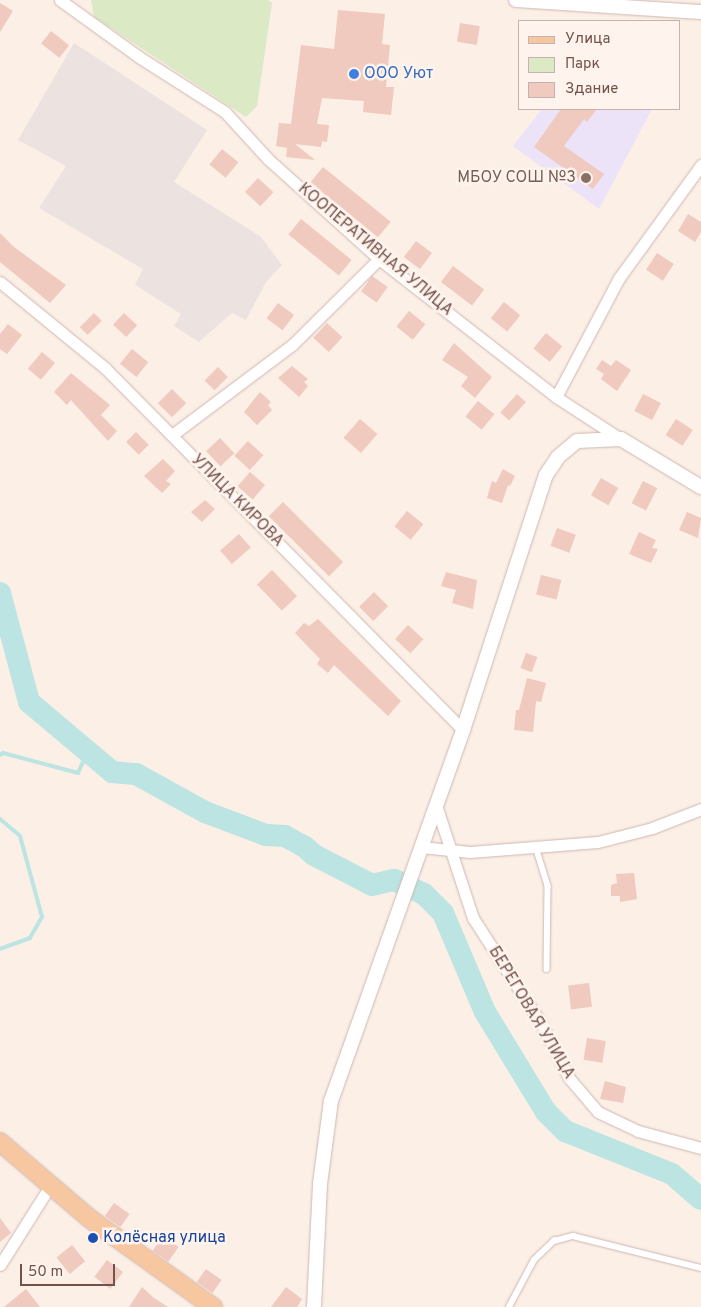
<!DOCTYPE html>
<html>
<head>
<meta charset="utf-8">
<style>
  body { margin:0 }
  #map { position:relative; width:701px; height:1307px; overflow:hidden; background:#fbefe6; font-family:Overpass,sans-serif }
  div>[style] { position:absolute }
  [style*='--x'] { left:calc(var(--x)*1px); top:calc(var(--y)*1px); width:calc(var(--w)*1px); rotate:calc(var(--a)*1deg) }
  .industrial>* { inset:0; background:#ece3e0 }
  .education>* { inset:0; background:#ece3f8 }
  .green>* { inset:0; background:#dbe9c5 }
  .stream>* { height:4px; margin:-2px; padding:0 2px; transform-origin:2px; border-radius:2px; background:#bbe4e2 }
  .river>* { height:22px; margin:-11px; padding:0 11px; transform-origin:11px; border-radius:11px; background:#bbe4e2 }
  .building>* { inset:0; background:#f0c9bf; transform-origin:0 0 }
  .roads { filter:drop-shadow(0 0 1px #cfb7b0) drop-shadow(0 0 1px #cfb7b0) }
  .service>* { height:5.5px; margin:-2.75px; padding:0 2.75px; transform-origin:2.75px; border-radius:2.75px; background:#fff }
  .minor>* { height:11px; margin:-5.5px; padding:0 5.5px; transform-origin:5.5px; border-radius:5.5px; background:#fff }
  .tertiary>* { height:14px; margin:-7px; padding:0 7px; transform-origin:7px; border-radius:7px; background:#fff }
  .primary>* { height:18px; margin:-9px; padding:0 9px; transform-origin:9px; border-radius:9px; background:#f7c7a2 }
  .dots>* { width:14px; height:14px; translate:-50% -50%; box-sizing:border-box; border:2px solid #fef4ed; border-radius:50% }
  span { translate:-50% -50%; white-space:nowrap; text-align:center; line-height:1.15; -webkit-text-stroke:5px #fef4ed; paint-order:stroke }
  .shop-label { font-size:16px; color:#366cbe }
  .left { translate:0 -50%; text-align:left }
  .education-label { font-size:16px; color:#785e54 }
  .right { translate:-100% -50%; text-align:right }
  .street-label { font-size:16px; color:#74524c }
  .transit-label { font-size:16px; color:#164399 }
  .legend { position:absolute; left:518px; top:20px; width:162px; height:90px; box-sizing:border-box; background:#fef4ed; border:1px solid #c7b3ad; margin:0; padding:6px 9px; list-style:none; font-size:15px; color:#74524c }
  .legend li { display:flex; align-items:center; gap:10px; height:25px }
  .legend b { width:25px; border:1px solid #c7b3ad }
  .scale { position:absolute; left:20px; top:1264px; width:95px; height:22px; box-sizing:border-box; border:2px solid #74524c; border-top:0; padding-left:6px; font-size:15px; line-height:18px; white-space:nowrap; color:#74524c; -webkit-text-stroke:4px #fef4ed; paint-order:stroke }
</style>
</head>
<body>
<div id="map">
  <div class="industrial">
    <i style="clip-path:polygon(74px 43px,207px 130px,174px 182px,260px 236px,282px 265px,266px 282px,246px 320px,232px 313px,199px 342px,174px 326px,181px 314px,135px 285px,143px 269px,39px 208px,66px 166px,18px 140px)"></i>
  </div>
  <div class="education">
    <i style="clip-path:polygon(542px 109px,652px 109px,599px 209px,513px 146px)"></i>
  </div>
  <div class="green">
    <i style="clip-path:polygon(91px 0,268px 0,272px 3px,257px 106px,246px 117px,94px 17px)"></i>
  </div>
  <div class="stream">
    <i style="--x:0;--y:755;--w:4;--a:-34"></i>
    <i style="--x:3;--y:753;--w:78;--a:14.9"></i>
    <i style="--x:78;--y:773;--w:24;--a:-66"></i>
    <i style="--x:0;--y:819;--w:26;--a:40"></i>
    <i style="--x:20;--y:836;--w:84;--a:74.8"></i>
    <i style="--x:42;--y:917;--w:24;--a:120"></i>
    <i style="--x:30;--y:938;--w:32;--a:160"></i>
  </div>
  <div class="river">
    <i style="--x:0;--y:593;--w:113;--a:75.1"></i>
    <i style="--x:29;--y:702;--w:109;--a:40.1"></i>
    <i style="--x:112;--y:772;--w:24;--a:5"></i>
    <i style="--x:136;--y:774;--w:79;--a:28.8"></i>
    <i style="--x:205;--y:812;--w:65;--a:20.7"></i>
    <i style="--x:266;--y:835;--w:19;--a:3"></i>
    <i style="--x:285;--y:836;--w:23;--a:29"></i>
    <i style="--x:305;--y:847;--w:12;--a:42"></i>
    <i style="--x:314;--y:855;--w:65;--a:27.3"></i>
    <i style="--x:372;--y:885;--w:23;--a:-13"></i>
    <i style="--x:394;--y:880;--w:33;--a:25"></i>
    <i style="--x:424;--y:894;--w:27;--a:45"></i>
    <i style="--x:443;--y:913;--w:108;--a:67"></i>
    <i style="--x:485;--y:1012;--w:117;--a:58.6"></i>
    <i style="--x:546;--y:1112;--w:27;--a:45"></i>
    <i style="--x:565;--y:1131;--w:115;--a:21.9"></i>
    <i style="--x:672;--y:1174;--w:38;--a:41"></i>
  </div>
  <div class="building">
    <i style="clip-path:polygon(0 3px,13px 11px,0 32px)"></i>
    <i style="clip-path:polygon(338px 10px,385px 14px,382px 44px,390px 45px,386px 87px,394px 87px,391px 115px,363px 112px,364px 101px,322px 98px,317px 124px,329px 125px,327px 142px,322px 141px,321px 147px,295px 144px,315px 160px,286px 157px,287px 148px,276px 146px,279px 123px,291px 124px,301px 45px,334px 49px)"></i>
    <i style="left:460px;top:23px;width:20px;height:19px;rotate:9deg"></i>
    <i style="left:51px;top:31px;width:23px;height:16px;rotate:38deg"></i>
    <i style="clip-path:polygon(561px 109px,597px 109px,587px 122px,584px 119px,564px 146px,604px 174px,593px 189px,534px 147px)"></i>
    <i style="left:222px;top:149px;width:21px;height:20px;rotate:39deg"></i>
    <i style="left:323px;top:167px;width:87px;height:20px;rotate:39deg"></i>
    <i style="left:258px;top:178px;width:21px;height:19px;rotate:43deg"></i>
    <i style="clip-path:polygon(688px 214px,701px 222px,701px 232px,695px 242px,678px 231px)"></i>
    <i style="left:301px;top:219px;width:65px;height:20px;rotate:39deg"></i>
    <i style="clip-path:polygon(0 233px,14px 247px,66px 285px,50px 303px,0 262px)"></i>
    <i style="left:416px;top:241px;width:20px;height:20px;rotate:37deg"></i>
    <i style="left:657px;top:253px;width:20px;height:20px;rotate:33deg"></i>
    <i style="left:453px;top:266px;width:39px;height:20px;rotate:37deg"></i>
    <i style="left:372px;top:276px;width:19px;height:19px;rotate:35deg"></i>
    <i style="left:504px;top:302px;width:21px;height:21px;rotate:39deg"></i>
    <i style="left:278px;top:303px;width:20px;height:19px;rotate:37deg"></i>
    <i style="left:409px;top:311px;width:21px;height:20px;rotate:39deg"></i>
    <i style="left:94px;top:313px;width:11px;height:20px;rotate:45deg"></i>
    <i style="left:124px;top:313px;width:18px;height:16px;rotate:43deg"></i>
    <i style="left:327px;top:323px;width:21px;height:20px;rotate:43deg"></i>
    <i style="clip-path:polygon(8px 324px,22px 335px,7px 354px,0 349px,0 334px)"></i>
    <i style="left:546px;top:333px;width:21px;height:20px;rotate:39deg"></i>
    <i style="clip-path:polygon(454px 343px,492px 377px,475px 398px,461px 386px,468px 377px,442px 360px)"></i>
    <i style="left:132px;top:349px;width:21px;height:19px;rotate:39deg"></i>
    <i style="left:42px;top:352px;width:17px;height:22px;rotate:40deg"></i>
    <i style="clip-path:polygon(602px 360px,611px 366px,616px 360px,631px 370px,617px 391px,601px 379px,604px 374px,596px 369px)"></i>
    <i style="clip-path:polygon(292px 366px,308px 379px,304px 382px,308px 386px,299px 397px,278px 378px)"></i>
    <i style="left:218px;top:367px;width:14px;height:19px;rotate:45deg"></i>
    <i style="clip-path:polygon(71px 373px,110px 405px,101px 415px,117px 431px,108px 441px,71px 400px,67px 405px,54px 392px)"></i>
    <i style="left:172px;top:389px;width:20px;height:20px;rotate:45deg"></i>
    <i style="clip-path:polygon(260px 392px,271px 402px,268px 405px,272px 410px,257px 425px,244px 412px)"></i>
    <i style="left:517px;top:394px;width:12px;height:25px;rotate:42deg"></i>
    <i style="left:643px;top:394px;width:20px;height:19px;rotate:27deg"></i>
    <i style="left:478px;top:401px;width:21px;height:20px;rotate:39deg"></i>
    <i style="left:360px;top:419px;width:23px;height:25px;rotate:41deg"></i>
    <i style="left:676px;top:419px;width:20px;height:19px;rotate:33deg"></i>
    <i style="left:136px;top:432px;width:18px;height:14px;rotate:45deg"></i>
    <i style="left:220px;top:438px;width:21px;height:19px;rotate:47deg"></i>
    <i style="left:248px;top:441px;width:21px;height:20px;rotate:43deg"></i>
    <i style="clip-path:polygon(163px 459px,175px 471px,166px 481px,171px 484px,162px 493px,144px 476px)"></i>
    <i style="clip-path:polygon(503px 469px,515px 476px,510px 486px,508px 485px,502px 503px,487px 498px,492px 481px,496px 483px)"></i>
    <i style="left:250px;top:472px;width:20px;height:19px;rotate:41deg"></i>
    <i style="left:601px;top:478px;width:20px;height:20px;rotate:30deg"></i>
    <i style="left:643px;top:481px;width:16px;height:25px;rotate:27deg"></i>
    <i style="clip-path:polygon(205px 500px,215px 509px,202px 522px,191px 512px)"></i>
    <i style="left:283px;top:502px;width:85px;height:20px;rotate:45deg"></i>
    <i style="left:407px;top:511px;width:21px;height:20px;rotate:39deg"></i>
    <i style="clip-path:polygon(687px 512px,701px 518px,698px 538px,679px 530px)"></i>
    <i style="left:557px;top:528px;width:20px;height:19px;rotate:20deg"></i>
    <i style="clip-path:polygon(639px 532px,656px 540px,652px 548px,658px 549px,651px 563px,629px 554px)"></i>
    <i style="left:239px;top:534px;width:18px;height:25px;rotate:49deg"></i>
    <i style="left:272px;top:570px;width:36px;height:21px;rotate:46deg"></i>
    <i style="clip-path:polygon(446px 572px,477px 580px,473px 609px,452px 603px,456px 590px,441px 586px)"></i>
    <i style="left:541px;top:575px;width:21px;height:20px;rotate:14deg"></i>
    <i style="left:374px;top:592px;width:20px;height:21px;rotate:45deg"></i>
    <i style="clip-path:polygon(318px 619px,401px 701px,388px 716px,334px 665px,328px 673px,317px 664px,320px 659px,295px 633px,304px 623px,309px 626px)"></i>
    <i style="left:408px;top:625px;width:21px;height:19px;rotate:43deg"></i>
    <i style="left:526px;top:653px;width:12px;height:16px;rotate:20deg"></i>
    <i style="clip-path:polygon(527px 678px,546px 683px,541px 702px,536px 701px,533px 732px,514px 730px,516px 710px,519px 710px)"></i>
    <i style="clip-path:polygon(634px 873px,637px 899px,620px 902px,620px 896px,611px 896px,611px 885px,617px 883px,616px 874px)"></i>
    <i style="left:589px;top:983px;width:24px;height:21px;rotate:83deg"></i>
    <i style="left:587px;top:1038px;width:19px;height:22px;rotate:9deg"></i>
    <i style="clip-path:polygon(605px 1081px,626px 1087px,623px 1103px,600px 1099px)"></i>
    <i style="left:114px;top:1203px;width:19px;height:16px;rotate:35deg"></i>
    <i style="clip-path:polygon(0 1218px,11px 1233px,0 1242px)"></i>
    <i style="left:163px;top:1236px;width:19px;height:18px;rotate:35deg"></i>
    <i style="left:72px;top:1245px;width:21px;height:20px;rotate:51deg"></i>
    <i style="left:107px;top:1260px;width:20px;height:21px;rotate:37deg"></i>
    <i style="left:206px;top:1269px;width:19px;height:16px;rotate:35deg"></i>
    <i style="clip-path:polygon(142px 1287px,154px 1298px,168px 1307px,129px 1307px)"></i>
    <i style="clip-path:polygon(286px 1287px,302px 1299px,297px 1307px,271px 1307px)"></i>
    <i style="clip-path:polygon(26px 1289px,40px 1307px,4px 1307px)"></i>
  </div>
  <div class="roads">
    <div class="service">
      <i style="--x:536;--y:847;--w:41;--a:72.9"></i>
      <i style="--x:548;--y:886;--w:83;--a:90.7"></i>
      <i style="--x:509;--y:1307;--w:53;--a:-62"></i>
      <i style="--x:534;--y:1260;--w:28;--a:-44"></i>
      <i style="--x:554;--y:1241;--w:20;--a:-15"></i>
      <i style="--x:573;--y:1236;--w:132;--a:14"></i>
    </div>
    <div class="minor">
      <i style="--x:60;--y:0;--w:97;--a:35.8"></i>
      <i style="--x:139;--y:57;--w:102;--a:32.6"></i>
      <i style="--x:225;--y:112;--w:64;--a:47.5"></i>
      <i style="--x:268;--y:159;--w:149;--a:42"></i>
      <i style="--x:379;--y:259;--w:224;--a:37.9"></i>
      <i style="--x:556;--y:397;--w:77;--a:32.9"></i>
      <i style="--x:0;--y:282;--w:136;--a:39.3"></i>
      <i style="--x:105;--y:368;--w:509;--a:45.32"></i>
      <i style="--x:556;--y:397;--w:135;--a:-62.1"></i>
      <i style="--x:619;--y:278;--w:140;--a:-54"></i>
      <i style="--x:172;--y:435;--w:151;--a:-36.9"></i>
      <i style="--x:293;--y:344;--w:121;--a:-44.7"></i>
      <i style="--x:436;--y:805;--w:119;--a:71.9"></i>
      <i style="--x:473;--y:918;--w:127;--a:57.2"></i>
      <i style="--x:542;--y:1025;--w:59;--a:63"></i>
      <i style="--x:569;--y:1078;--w:45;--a:49.5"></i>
      <i style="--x:598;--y:1112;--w:44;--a:25.4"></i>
      <i style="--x:638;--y:1131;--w:65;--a:15.1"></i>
      <i style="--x:421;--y:847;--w:49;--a:5.8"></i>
      <i style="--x:470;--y:852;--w:128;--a:-4.5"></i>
      <i style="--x:598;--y:842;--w:56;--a:-14.5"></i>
      <i style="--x:652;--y:828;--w:53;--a:-21.2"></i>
      <i style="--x:0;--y:1265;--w:93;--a:-57.7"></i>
    </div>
    <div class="tertiary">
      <i style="--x:516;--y:0;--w:185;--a:3.7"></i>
      <i style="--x:314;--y:1307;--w:123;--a:-87.2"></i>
      <i style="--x:320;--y:1184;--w:84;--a:-82.5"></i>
      <i style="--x:331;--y:1101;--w:394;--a:-70.4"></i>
      <i style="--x:463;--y:730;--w:268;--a:-72"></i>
      <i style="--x:546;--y:475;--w:22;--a:-56"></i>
      <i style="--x:558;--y:457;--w:25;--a:-40"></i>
      <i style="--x:577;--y:441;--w:44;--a:-2.6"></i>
      <i style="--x:621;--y:439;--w:93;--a:31"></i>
    </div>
    <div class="primary">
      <i style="--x:0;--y:1142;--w:117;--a:40.5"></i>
      <i style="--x:89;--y:1218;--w:153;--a:35.7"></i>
    </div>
  </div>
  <div class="dots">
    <i style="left:354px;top:74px;background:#3f7fe0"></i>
    <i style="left:586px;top:178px;background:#8d6e63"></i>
    <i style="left:93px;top:1238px;background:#1a4fb4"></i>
  </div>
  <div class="shop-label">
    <span class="left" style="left:364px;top:74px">ООО Уют</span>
  </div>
  <div class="education-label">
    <span class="right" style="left:576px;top:178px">МБОУ СОШ №3</span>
  </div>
  <div class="street-label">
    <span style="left:375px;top:250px;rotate:40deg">КООПЕРАТИВНАЯ УЛИЦА</span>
    <span style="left:237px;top:501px;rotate:45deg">УЛИЦА КИРОВА</span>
    <span style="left:531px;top:1013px;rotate:59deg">БЕРЕГОВАЯ УЛИЦА</span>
  </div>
  <div class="transit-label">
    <span class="left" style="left:103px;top:1238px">Колёсная улица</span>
  </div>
  <ul class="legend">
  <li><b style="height:6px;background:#f7c7a2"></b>Улица</li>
  <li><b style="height:14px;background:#dbe9c5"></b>Парк</li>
  <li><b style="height:14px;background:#f0c9bf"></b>Здание</li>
  </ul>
  <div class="scale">50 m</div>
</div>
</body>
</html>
